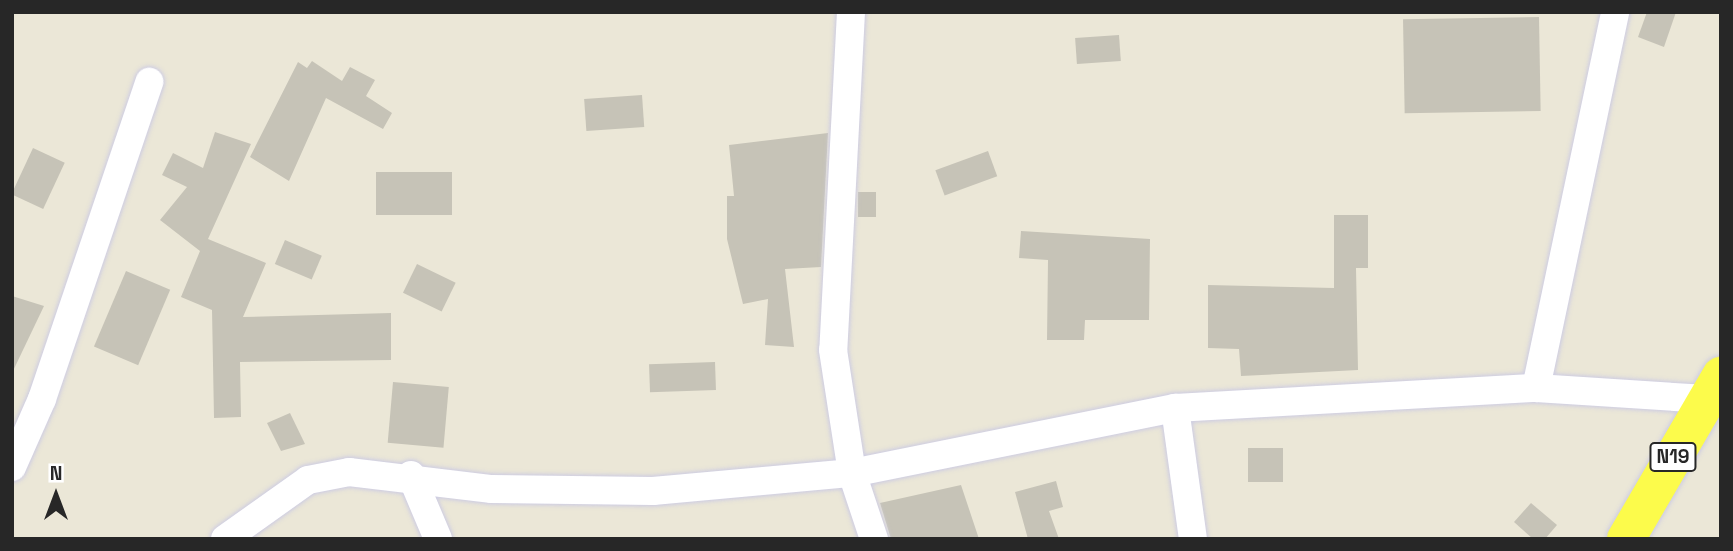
<!DOCTYPE html>
<html>
<head>
<meta charset="utf-8">
<style>
  body { margin:0 }
  #map { position:relative; width:1733px; height:551px; overflow:hidden; background:#ebe7d7; font-family:"Space Grotesk",sans-serif }
  div>[style] { position:absolute }
  [style*='--x'] { left:calc(var(--x)*1px); top:calc(var(--y)*1px); width:calc(var(--w)*1px); rotate:calc(var(--a)*1deg) }
  .building>* { inset:0; background:#c6c3b7; transform-origin:0 0 }
  .roads { filter:drop-shadow(0 0 2px #cdcce2) drop-shadow(0 0 2px #cdcce2) }
  .street>* { height:28px; margin:-14px; padding:0 14px; transform-origin:14px; border-radius:14px; background:#fff }
  .primary>* { height:38px; margin:-19px; padding:0 19px; transform-origin:19px; border-radius:19px; background:#fcfb4b }
  span { translate:-50% -50%; white-space:nowrap; text-align:center; line-height:1.15; -webkit-text-stroke:6px #fff; paint-order:stroke }
  .shield-label span { padding:2px 5px; background:#fff; border:2px solid; border-radius:5px; -webkit-text-stroke-width:0 }
  .shield-label { font-size:19px; color:#272727; font-weight:700 }
  .frame { position:absolute; inset:0; border:14px solid #272727; pointer-events:none }
  .north { position:absolute; left:21px; top:460px; width:70px; height:70px; -webkit-text-stroke:5px #fff; paint-order:stroke; rotate:0deg; font-size:19px; font-weight:700; line-height:28px; text-align:center; color:#272727 }
  .north::after { content:''; display:block; margin:auto; width:24px; height:32px; background:#272727; clip-path:polygon(50% 0,100% 100%,50% 72%,0 100%) }
</style>
</head>
<body>
<div id="map">
  <div class="building">
    <i style="clip-path:polygon(1647px 12px,1676px 12px,1664px 47px,1638px 37px)"></i>
    <i style="left:1539px;top:17px;width:94px;height:136px;rotate:89deg"></i>
    <i style="left:1119px;top:35px;width:26px;height:44px;rotate:86deg"></i>
    <i style="clip-path:polygon(312px 61px,342px 81px,350px 67px,375px 80px,366px 96px,392px 113px,383px 129px,326px 98px,289px 181px,250px 157px,298px 62px,307px 68px)"></i>
    <i style="left:642px;top:95px;width:32px;height:58px;rotate:86deg"></i>
    <i style="clip-path:polygon(215px 132px,251px 144px,208px 239px,266px 263px,243px 317px,391px 313px,391px 360px,240px 362px,241px 417px,214px 418px,212px 310px,181px 297px,200px 251px,160px 220px,187px 187px,162px 175px,173px 153px,203px 168px)"></i>
    <i style="clip-path:polygon(828px 133px,821px 267px,785px 269px,794px 347px,765px 345px,768px 299px,743px 304px,727px 239px,727px 196px,734px 196px,729px 145px)"></i>
    <i style="left:33px;top:148px;width:35px;height:51px;rotate:25deg"></i>
    <i style="left:988px;top:151px;width:27px;height:56px;rotate:70deg"></i>
    <i style="left:376px;top:172px;width:76px;height:43px"></i>
    <i style="left:858px;top:192px;width:18px;height:25px"></i>
    <i style="clip-path:polygon(1334px 215px,1368px 215px,1368px 268px,1356px 268px,1358px 370px,1241px 376px,1239px 349px,1208px 348px,1208px 285px,1334px 288px)"></i>
    <i style="clip-path:polygon(1021px 231px,1150px 239px,1149px 320px,1085px 320px,1084px 340px,1047px 340px,1048px 260px,1019px 258px)"></i>
    <i style="left:285px;top:240px;width:40px;height:26px;rotate:23deg"></i>
    <i style="left:417px;top:264px;width:43px;height:32px;rotate:26deg"></i>
    <i style="left:126px;top:271px;width:48px;height:82px;rotate:23deg"></i>
    <i style="clip-path:polygon(12px 296px,44px 306px,12px 373px)"></i>
    <i style="left:715px;top:362px;width:28px;height:66px;rotate:88deg"></i>
    <i style="left:393px;top:382px;width:56px;height:61px;rotate:5deg"></i>
    <i style="clip-path:polygon(290px 413px,305px 444px,281px 451px,267px 423px)"></i>
    <i style="left:1248px;top:448px;width:35px;height:34px"></i>
    <i style="clip-path:polygon(1056px 481px,1063px 507px,1049px 511px,1059px 539px,1028px 539px,1015px 492px)"></i>
    <i style="clip-path:polygon(961px 485px,979px 539px,891px 539px,880px 503px)"></i>
    <i style="clip-path:polygon(1531px 503px,1557px 525px,1545px 539px,1533px 539px,1514px 522px)"></i>
  </div>
  <div class="roads">
    <div class="street">
      <i style="--x:851;--y:12;--w:338;--a:93"></i>
      <i style="--x:833;--y:350;--w:124;--a:81.2"></i>
      <i style="--x:852;--y:473;--w:70;--a:71.6"></i>
      <i style="--x:1536;--y:388;--w:384;--a:-78.1"></i>
      <i style="--x:1175;--y:408;--w:132;--a:82.2"></i>
      <i style="--x:12;--y:467;--w:74;--a:-66.2"></i>
      <i style="--x:42;--y:399;--w:335;--a:-71.3"></i>
      <i style="--x:411;--y:475;--w:69;--a:67.1"></i>
      <i style="--x:225;--y:539;--w:102;--a:-35.4"></i>
      <i style="--x:308;--y:480;--w:42;--a:-11"></i>
      <i style="--x:349;--y:472;--w:144;--a:6.8"></i>
      <i style="--x:492;--y:489;--w:161;--a:0.7"></i>
      <i style="--x:653;--y:491;--w:200;--a:-5.2"></i>
      <i style="--x:852;--y:473;--w:329;--a:-11.4"></i>
      <i style="--x:1175;--y:408;--w:362;--a:-3.2"></i>
      <i style="--x:1536;--y:388;--w:171;--a:3.7"></i>
    </div>
    <div class="primary">
      <i style="--x:1626;--y:539;--w:189;--a:-59.8"></i>
    </div>
  </div>
  <div class="shield-label">
    <span style="left:1673px;top:457px">N19</span>
  </div>
  <div class="frame"></div>
  <div class="north">N</div>
</div>
</body>
</html>
